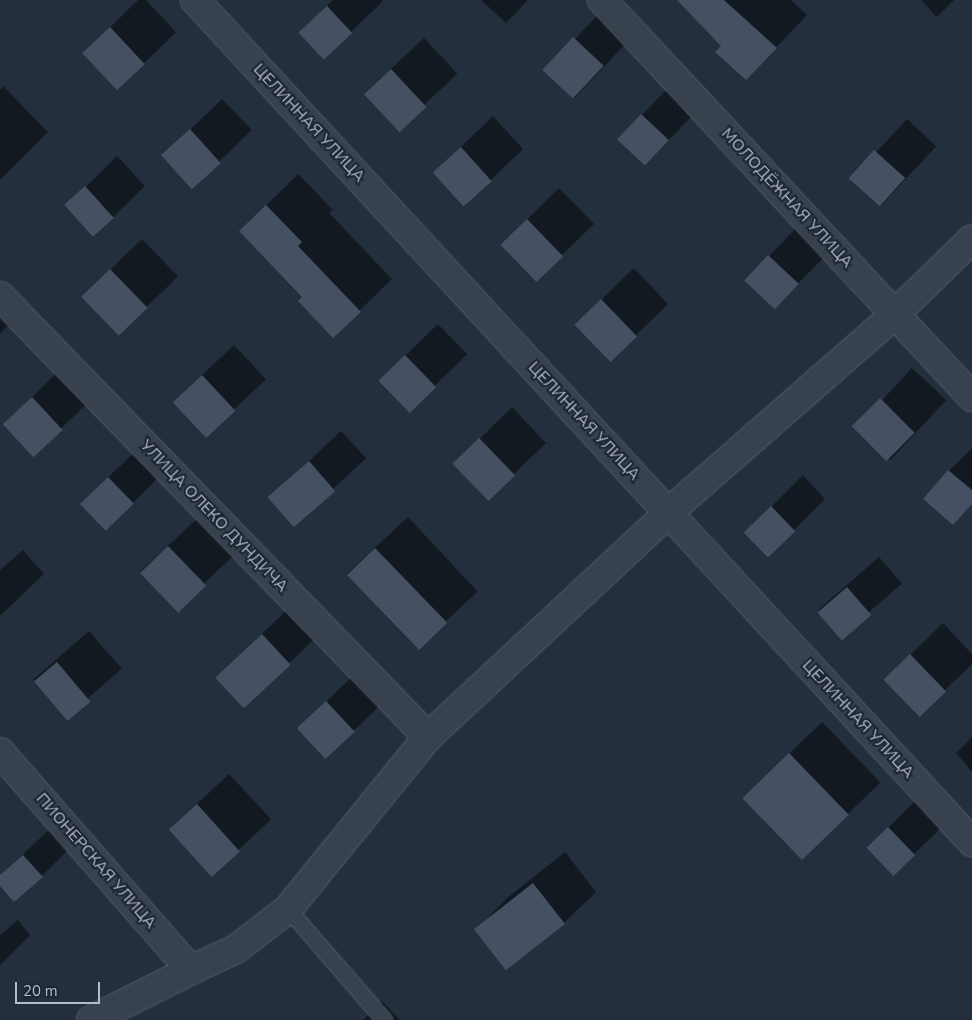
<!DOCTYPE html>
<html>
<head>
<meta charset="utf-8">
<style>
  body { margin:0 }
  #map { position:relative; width:972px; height:1020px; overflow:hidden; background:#242f3e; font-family:"Nunito Sans",sans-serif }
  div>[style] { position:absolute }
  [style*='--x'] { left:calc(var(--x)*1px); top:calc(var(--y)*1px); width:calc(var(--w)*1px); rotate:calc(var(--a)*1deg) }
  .shadow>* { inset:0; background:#0007; transform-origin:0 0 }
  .building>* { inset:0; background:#455162; transform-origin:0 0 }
  .roads { filter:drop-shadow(0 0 1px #565f6c) drop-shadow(0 0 1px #565f6c) }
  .service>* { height:15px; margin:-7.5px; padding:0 7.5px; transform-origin:7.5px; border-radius:7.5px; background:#38414e }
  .minor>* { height:28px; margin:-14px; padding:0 14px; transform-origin:14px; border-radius:14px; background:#38414e }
  .tertiary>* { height:28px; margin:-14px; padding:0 14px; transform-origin:14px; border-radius:14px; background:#38414e }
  span { translate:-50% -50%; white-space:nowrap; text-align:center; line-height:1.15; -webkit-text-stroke:4.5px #1d2633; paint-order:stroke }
  .street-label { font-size:16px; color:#b4bcc9 }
  .scale { position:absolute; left:15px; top:982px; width:85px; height:22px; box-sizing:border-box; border:2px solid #b4bcc9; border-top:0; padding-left:6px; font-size:15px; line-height:18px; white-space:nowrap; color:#b4bcc9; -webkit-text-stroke:4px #1d2633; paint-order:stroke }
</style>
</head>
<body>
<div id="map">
  <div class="shadow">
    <i style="clip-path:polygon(138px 0,146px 0,176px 32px,118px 89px,84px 53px)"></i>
    <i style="clip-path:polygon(333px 0,382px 0,383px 1px,351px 32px,301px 33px)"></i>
    <i style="clip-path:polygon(481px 0,528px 0,506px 23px)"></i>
    <i style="clip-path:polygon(678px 0,791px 0,807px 15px,746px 79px,723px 46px)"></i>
    <i style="clip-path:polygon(921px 0,954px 0,937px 17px)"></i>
    <i style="left:606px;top:6px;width:40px;height:89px;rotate:43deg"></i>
    <i style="left:424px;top:38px;width:49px;height:82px;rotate:47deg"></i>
    <i style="clip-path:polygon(673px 83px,700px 108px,645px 164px,642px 115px)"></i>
    <i style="clip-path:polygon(3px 86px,48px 132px,0 180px,0 90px)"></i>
    <i style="left:222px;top:99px;width:43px;height:81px;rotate:46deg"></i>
    <i style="clip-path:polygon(493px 116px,523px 149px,491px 180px,434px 173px)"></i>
    <i style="left:907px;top:119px;width:40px;height:82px;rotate:43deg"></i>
    <i style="clip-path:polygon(117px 156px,145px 186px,113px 217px,67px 205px)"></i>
    <i style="clip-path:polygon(298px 174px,333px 210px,329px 213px,392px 279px,333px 336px,303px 297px,240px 231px)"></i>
    <i style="clip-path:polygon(559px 188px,594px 224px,562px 255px,501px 245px)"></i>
    <i style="clip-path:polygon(800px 224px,830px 251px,775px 307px,769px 256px)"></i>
    <i style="left:142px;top:239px;width:52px;height:83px;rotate:46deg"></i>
    <i style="clip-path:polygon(634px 268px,668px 304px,636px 335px,575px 325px)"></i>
    <i style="clip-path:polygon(0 294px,19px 314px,0 334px)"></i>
    <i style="left:438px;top:324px;width:42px;height:82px;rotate:46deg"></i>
    <i style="left:234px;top:345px;width:47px;height:82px;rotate:47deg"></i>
    <i style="left:64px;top:366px;width:43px;height:83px;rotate:46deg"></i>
    <i style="left:912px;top:368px;width:47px;height:82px;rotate:43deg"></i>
    <i style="clip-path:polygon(512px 407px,546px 443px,514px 474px,454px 464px)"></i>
    <i style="left:341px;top:431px;width:37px;height:98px;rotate:47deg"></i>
    <i style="clip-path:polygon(141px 446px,165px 471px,133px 503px,81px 503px)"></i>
    <i style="clip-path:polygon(972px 448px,972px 504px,925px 499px,949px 471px)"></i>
    <i style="clip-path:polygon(803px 475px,825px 499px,794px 530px,745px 533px)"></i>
    <i style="left:201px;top:515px;width:52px;height:83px;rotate:47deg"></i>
    <i style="left:408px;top:517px;width:102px;height:83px;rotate:47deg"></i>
    <i style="clip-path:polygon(23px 550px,44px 574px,0 616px,0 570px)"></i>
    <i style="left:879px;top:557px;width:35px;height:81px;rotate:49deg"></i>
    <i style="left:294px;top:603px;width:40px;height:107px;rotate:46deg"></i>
    <i style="clip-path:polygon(943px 623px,972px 654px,972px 664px,918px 716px,885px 680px)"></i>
    <i style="left:89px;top:631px;width:50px;height:74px;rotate:49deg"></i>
    <i style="left:358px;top:671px;width:40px;height:83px;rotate:46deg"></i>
    <i style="left:822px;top:722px;width:84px;height:110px;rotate:46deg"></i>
    <i style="clip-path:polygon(972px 737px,972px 772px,956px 753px)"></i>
    <i style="left:229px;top:774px;width:62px;height:81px;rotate:47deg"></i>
    <i style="clip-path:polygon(920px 796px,946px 823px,914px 854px,868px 848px)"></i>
    <i style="clip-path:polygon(55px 824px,73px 845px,42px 876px,0 884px,0 876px)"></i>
    <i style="clip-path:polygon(565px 852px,596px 892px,564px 923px,506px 969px,476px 930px,507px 898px)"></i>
    <i style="clip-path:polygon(18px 920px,30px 935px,0 965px,0 935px)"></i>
    <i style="clip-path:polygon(382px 1001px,400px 1020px,363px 1020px)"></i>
  </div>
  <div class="building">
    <i style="clip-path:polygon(677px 0,724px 0,777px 48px,746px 80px,715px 52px,721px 46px)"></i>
    <i style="left:327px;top:6px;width:37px;height:39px;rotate:47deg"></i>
    <i style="left:110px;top:27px;width:51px;height:38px;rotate:47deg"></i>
    <i style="left:573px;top:37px;width:42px;height:45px;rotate:43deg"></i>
    <i style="left:391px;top:69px;width:52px;height:37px;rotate:47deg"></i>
    <i style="left:641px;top:114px;width:38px;height:35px;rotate:43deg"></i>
    <i style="left:190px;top:129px;width:46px;height:39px;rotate:48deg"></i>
    <i style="left:461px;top:147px;width:46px;height:38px;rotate:48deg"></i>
    <i style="left:874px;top:150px;width:42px;height:38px;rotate:42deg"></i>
    <i style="left:85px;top:186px;width:43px;height:28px;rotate:48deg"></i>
    <i style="clip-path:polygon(266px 205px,302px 242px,298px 246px,361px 312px,333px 338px,298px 301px,302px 297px,239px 231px)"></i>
    <i style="left:527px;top:219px;width:52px;height:37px;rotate:46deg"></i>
    <i style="left:768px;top:255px;width:42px;height:35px;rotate:43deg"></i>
    <i style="left:110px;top:269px;width:54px;height:40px;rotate:46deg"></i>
    <i style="left:601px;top:299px;width:52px;height:37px;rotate:46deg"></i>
    <i style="left:405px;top:355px;width:45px;height:37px;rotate:46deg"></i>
    <i style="left:202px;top:375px;width:49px;height:40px;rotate:47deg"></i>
    <i style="left:32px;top:397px;width:45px;height:40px;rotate:47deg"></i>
    <i style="left:880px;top:398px;width:49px;height:40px;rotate:45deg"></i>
    <i style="left:479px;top:438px;width:52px;height:37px;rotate:46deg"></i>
    <i style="left:309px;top:461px;width:40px;height:55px;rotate:49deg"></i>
    <i style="clip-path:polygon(948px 470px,972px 490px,972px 504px,953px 525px,923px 499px)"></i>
    <i style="left:108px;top:477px;width:37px;height:39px;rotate:46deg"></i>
    <i style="left:771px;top:506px;width:35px;height:38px;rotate:46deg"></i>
    <i style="left:168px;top:546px;width:55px;height:39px;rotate:46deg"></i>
    <i style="left:375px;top:548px;width:104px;height:39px;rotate:46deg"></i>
    <i style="left:847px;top:587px;width:37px;height:39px;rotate:49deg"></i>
    <i style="left:262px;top:634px;width:42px;height:64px;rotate:47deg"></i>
    <i style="left:910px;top:654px;width:52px;height:37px;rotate:46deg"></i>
    <i style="left:57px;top:662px;width:52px;height:30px;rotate:50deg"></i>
    <i style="left:326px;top:701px;width:42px;height:40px;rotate:47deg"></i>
    <i style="left:789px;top:753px;width:86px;height:65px;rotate:46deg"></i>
    <i style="left:197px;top:804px;width:64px;height:38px;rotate:48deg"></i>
    <i style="left:888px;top:827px;width:39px;height:30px;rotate:46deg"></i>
    <i style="clip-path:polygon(23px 855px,43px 877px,14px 902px,0 886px,0 875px)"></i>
    <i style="left:533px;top:883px;width:52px;height:75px;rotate:52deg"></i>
  </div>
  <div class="roads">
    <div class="service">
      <i style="--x:288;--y:909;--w:147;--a:49.1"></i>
    </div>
    <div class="minor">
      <i style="--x:195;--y:0;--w:1146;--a:47.3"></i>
      <i style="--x:602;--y:0;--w:543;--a:47.02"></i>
      <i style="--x:0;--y:296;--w:615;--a:45.86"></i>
      <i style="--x:0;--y:752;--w:290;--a:48.8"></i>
      <i style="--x:191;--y:970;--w:112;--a:153.4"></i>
    </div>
    <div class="tertiary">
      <i style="--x:191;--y:970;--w:50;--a:-25"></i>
      <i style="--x:236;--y:949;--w:66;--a:-37.6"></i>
      <i style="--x:288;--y:909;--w:222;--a:-50.9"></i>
      <i style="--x:428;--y:737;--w:330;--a:-43"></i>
      <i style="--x:669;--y:512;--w:300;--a:-41.2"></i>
      <i style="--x:895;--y:314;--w:107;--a:-44.2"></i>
    </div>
  </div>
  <div class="street-label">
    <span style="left:309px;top:123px;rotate:47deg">ЦЕЛИННАЯ УЛИЦА</span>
    <span style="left:787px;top:198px;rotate:47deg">МОЛОДЁЖНАЯ УЛИЦА</span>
    <span style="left:584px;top:421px;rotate:47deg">ЦЕЛИННАЯ УЛИЦА</span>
    <span style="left:214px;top:516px;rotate:46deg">УЛИЦА ОЛЕКО ДУНДИЧА</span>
    <span style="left:858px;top:719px;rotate:47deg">ЦЕЛИННАЯ УЛИЦА</span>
    <span style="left:96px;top:861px;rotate:49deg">ПИОНЕРСКАЯ УЛИЦА</span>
  </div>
  <div class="scale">20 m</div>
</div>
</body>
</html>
